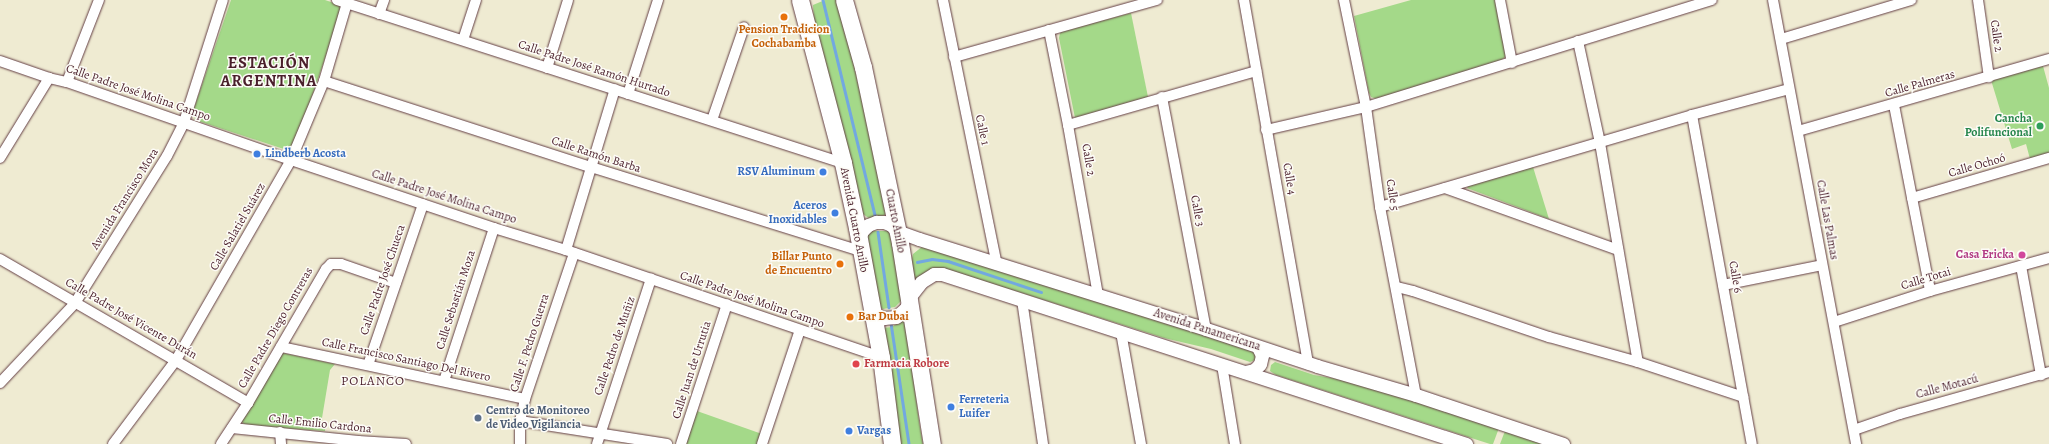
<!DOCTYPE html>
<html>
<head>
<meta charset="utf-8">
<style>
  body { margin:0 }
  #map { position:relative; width:2049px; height:444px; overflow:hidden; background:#efebd2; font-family:Alegreya,serif }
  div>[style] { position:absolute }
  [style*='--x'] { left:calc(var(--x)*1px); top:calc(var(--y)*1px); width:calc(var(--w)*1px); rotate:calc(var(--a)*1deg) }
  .green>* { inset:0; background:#a4d989 }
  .stream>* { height:2.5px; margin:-1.25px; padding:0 1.25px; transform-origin:1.25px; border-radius:1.25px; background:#72a8e0 }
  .roads { filter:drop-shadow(0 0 1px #633e44) drop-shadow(0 0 1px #633e44) }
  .minor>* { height:10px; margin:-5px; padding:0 5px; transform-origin:5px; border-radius:5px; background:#fff }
  .tertiary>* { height:13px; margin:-6.5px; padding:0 6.5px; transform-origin:6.5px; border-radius:6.5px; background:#fff }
  .trunk>* { height:17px; margin:-8.5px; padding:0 8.5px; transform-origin:8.5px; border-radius:8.5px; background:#fff }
  .dots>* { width:11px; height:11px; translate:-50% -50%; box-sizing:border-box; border:2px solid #fdfcf7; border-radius:50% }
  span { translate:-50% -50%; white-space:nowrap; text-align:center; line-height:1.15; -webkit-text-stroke:3px #fdfcf7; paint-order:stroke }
  .food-label { font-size:12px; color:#c56008; font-weight:700 }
  .right { translate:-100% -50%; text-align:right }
  .left { translate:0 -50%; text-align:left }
  .street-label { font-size:12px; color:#4a1f2b }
  .leisure-label { font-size:12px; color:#27864d; font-weight:700 }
  .shop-label { font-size:12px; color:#366cbe; font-weight:700 }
  .hotel-label { font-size:12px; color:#b23c85; font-weight:700 }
  .health-label { font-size:12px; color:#be3a42; font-weight:700 }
  .service-label { font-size:12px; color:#4e5e75; font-weight:700 }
  .neighbourhood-label { font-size:13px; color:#4a1f2b; letter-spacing:1px }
  .district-label { font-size:16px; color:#4a1f2b; font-weight:700; letter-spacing:1px }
</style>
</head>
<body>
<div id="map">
  <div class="green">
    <i style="clip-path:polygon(231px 0,325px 0,343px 6px,293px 152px,195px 120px,193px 111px)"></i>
    <i style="clip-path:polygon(825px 0,839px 0,841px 7px,887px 213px,882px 217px,870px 219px,863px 214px,859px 204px,814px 20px,813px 5px)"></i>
    <i style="clip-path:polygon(1411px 0,1497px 0,1508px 54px,1501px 61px,1377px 99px,1371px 97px,1369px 93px,1354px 16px)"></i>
    <i style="clip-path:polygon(1131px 13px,1148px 97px,1075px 118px,1059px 38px,1060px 33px,1063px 31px)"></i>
    <i style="clip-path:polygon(2043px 66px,2049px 88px,2049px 153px,2030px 159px,2026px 144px,2012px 149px,1991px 80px)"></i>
    <i style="clip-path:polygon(1533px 167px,1549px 219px,1467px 188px,1468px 186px)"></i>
    <i style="clip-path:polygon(870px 231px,888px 231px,891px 235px,903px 299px,895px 307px,883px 309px,877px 306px,865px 239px)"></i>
    <i style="clip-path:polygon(923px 246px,1256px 351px,1255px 360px,1250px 362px,1211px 349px,1164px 338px,945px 269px,914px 281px,911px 262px,913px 254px)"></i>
    <i style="clip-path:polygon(906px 317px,919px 421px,923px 444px,898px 444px,882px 328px,892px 327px)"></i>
    <i style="clip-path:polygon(283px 353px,335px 364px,330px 370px,321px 424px,325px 428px,325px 431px,246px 426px,242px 422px,242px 419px,280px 355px)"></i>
    <i style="clip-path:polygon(1275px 362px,1314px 375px,1355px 382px,1499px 428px,1493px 444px,1490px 444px,1276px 375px,1270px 371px,1271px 365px)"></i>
    <i style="clip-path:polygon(697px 411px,762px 434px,759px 444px,686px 444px)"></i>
    <i style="clip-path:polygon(1505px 431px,1546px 444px,1500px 444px)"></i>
  </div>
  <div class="stream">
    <i style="--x:823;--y:0;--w:221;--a:76.4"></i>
    <i style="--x:878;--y:232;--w:76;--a:81.7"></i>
    <i style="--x:917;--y:262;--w:15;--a:-11"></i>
    <i style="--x:932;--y:259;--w:16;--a:7"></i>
    <i style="--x:948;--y:261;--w:98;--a:18.4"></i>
    <i style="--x:891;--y:323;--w:122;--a:81.5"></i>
  </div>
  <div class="roads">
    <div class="minor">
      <i style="--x:337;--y:0;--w:532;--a:17.86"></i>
      <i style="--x:943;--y:0;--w:270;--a:78.5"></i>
      <i style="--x:1244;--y:0;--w:370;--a:80"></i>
      <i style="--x:1344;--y:0;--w:109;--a:78.4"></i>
      <i style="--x:1366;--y:107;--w:101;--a:82"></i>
      <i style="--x:1380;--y:207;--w:191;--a:79.2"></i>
      <i style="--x:1500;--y:0;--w:64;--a:79.2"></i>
      <i style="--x:1773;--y:0;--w:452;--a:79.4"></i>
      <i style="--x:1978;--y:0;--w:78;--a:81.9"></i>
      <i style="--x:379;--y:14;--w:15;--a:-70"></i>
      <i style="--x:1049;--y:30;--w:97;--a:78.7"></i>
      <i style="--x:1068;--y:125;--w:173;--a:80"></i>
      <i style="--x:1781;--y:39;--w:136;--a:-16.7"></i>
      <i style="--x:463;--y:40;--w:42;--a:-72"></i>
      <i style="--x:1578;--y:41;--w:104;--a:77.8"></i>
      <i style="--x:1600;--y:143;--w:222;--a:80.2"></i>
      <i style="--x:954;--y:57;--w:211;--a:-15.7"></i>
      <i style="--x:0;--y:61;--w:52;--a:19.1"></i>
      <i style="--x:49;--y:78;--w:18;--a:13"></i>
      <i style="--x:67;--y:82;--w:237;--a:19.2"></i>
      <i style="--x:291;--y:160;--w:214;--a:18.5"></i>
      <i style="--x:494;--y:228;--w:75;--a:17"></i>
      <i style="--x:566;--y:250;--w:333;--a:18.8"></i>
      <i style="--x:547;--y:68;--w:71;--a:-72.8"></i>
      <i style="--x:324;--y:81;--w:281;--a:17.9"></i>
      <i style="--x:591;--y:167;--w:283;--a:17.3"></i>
      <i style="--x:67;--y:82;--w:88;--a:-68.7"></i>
      <i style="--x:628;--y:94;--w:99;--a:-72.3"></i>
      <i style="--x:1162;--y:97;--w:236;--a:79.3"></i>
      <i style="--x:1894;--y:105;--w:189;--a:79"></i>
      <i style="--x:1692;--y:115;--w:334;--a:79.7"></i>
      <i style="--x:712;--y:120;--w:98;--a:-71"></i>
      <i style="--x:1068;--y:125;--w:196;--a:-16"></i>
      <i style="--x:1266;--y:130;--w:103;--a:-13"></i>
      <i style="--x:1366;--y:107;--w:362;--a:-17.2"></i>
      <i style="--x:1798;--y:131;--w:261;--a:-16"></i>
      <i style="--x:0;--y:158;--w:94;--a:-58.5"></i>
      <i style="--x:1445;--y:188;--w:184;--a:19.7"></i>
      <i style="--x:1912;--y:198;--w:143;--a:-16.3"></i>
      <i style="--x:1380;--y:207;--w:325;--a:-16.4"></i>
      <i style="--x:1692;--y:115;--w:100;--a:-15"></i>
      <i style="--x:566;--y:250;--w:168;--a:-73.1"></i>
      <i style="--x:0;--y:259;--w:287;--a:30.1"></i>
      <i style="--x:2021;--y:266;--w:111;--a:79.6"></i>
      <i style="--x:1723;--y:285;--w:101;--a:-11.4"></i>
      <i style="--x:1397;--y:287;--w:16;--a:14"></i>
      <i style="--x:1413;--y:291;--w:144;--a:18.7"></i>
      <i style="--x:1549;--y:337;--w:92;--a:15.7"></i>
      <i style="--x:1638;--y:362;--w:111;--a:18.4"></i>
      <i style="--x:1022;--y:300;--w:146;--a:81.7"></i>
      <i style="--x:1834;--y:322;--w:101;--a:-17.9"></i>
      <i style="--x:1930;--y:291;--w:123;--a:-15.5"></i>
      <i style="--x:1121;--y:332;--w:114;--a:79.9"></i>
      <i style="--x:281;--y:347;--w:249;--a:12"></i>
      <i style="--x:368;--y:365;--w:170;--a:-71.1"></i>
      <i style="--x:1222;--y:365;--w:80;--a:80.7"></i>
      <i style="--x:444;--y:381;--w:161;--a:-71.9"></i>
      <i style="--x:0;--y:383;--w:110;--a:-46.8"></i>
      <i style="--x:75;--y:303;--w:173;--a:-58"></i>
      <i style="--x:167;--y:156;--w:38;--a:-63"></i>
      <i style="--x:184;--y:122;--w:128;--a:-72.3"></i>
      <i style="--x:520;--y:421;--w:149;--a:8.9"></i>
      <i style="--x:232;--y:428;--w:127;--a:5.9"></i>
      <i style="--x:358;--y:441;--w:48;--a:3.6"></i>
      <i style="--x:1854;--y:430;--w:49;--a:-19.2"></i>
      <i style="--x:1900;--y:414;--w:155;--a:-15.7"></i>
      <i style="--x:280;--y:432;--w:12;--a:85"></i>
      <i style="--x:113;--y:444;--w:105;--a:-53.1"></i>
      <i style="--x:176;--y:360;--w:231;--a:-60.1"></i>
      <i style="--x:291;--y:160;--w:86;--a:-67.3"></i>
      <i style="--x:324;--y:81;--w:81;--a:-73.6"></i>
      <i style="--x:221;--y:444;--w:49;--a:-56.6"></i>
      <i style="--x:248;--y:403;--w:155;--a:-59.8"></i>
      <i style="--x:326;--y:269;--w:7;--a:-45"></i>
      <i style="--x:331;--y:264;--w:10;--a:0"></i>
      <i style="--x:341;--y:264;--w:58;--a:19.1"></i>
      <i style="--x:520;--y:444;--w:23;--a:-90"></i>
      <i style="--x:520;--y:421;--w:23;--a:-77"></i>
      <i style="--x:525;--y:399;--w:154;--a:-71.4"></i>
      <i style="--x:597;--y:444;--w:174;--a:-71.9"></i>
      <i style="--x:681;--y:444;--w:147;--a:-71.8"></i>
      <i style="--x:762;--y:444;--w:120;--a:-71.6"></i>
    </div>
    <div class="tertiary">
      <i style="--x:859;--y:238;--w:8;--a:-67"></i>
      <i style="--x:862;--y:231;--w:8;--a:-45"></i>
      <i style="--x:868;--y:225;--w:9;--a:-21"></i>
      <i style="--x:876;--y:222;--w:8;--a:0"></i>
      <i style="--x:884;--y:222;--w:8;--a:23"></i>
      <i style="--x:891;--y:225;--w:8;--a:45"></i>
      <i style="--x:897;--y:231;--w:23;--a:20"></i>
      <i style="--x:919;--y:239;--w:301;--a:17.4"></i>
      <i style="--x:1206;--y:329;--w:117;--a:18.4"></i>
      <i style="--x:1317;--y:366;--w:103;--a:16.3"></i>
      <i style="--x:1416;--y:395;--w:155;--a:18.4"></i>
      <i style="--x:872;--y:312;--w:13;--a:29"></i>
      <i style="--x:883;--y:318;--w:13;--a:-4"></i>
      <i style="--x:896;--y:317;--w:13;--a:-42"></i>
      <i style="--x:906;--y:308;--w:14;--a:-69"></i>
      <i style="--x:911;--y:295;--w:16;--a:-52"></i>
      <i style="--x:921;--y:282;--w:15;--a:-32"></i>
      <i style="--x:934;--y:274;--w:8;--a:0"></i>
      <i style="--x:942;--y:274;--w:551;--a:17.97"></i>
      <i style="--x:1245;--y:372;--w:9;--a:-13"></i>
      <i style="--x:1254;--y:370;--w:8;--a:-45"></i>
      <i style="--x:1260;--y:364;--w:9;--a:-77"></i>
      <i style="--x:1262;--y:355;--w:9;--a:-117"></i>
    </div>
    <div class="trunk">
      <i style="--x:800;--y:0;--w:169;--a:75.2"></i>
      <i style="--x:843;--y:163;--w:66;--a:77.8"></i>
      <i style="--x:857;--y:228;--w:131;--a:79.5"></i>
      <i style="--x:881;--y:357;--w:88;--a:82.8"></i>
      <i style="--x:844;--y:0;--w:70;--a:74.2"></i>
      <i style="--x:863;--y:67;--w:180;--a:78.1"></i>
      <i style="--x:900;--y:243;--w:204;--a:81"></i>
    </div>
  </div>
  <div class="dots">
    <i style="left:784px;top:17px;background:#e8710a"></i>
    <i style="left:2040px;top:126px;background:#2e9e5b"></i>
    <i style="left:257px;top:154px;background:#3f7fe0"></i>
    <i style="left:823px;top:172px;background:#3f7fe0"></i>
    <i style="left:835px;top:213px;background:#3f7fe0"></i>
    <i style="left:2022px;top:255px;background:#d1479c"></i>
    <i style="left:840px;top:264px;background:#e8710a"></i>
    <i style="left:850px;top:317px;background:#e8710a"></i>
    <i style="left:856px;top:364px;background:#e0444e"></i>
    <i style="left:951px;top:407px;background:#3f7fe0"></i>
    <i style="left:478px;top:418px;background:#5c6f8a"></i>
    <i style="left:849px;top:431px;background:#3f7fe0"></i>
  </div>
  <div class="food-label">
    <span style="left:784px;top:37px">Pension Tradicion<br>Cochabamba</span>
    <span class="right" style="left:832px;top:264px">Billar Punto<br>de Encuentro</span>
    <span class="left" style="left:858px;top:317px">Bar Dubai</span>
  </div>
  <div class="street-label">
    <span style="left:1996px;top:36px;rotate:82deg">Calle 2</span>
    <span style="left:594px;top:69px;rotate:18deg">Calle Padre José Ramón Hurtado</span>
    <span style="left:1920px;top:84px;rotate:-16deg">Calle Palmeras</span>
    <span style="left:138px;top:93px;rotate:19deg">Calle Padre José Molina Campo</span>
    <span style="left:982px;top:130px;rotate:78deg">Calle 1</span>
    <span style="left:596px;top:155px;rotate:18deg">Calle Ramón Barba</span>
    <span style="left:1088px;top:160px;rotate:80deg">Calle 2</span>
    <span style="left:1977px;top:166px;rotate:-16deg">Calle Ochoó</span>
    <span style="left:1289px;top:179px;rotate:80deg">Calle 4</span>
    <span style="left:1392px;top:195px;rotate:81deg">Calle 5</span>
    <span style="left:444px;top:197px;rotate:18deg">Calle Padre José Molina Campo</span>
    <span style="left:125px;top:199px;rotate:-58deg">Avenida Francisco Mora</span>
    <span style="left:1197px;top:211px;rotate:79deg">Calle 3</span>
    <span style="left:854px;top:220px;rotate:79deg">Avenida Cuarto Anillo</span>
    <span style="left:1827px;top:220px;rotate:80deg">Calle Las Palmas</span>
    <span style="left:895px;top:221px;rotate:79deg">Cuarto Anillo</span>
    <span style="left:238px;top:227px;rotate:-60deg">Calle Salatiel Suárez</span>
    <span style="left:1735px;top:277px;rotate:80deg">Calle 6</span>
    <span style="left:1926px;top:279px;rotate:-17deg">Calle Totai</span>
    <span style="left:383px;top:280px;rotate:-71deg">Calle Padre José Chueca</span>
    <span style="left:456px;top:300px;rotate:-72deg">Calle Sebastián Moza</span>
    <span style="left:752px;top:300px;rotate:19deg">Calle Padre José Molina Campo</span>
    <span style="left:131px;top:319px;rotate:30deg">Calle Padre José Vicente Durán</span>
    <span style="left:276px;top:328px;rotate:-60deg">Calle Padre Diego Contreras</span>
    <span style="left:1207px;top:330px;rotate:18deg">Avenida Panamericana</span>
    <span style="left:530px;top:343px;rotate:-72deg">Calle F. Pedro Guerra</span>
    <span style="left:615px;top:346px;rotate:-71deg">Calle Pedro de Muñiz</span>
    <span style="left:406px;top:360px;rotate:12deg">Calle Francisco Santiago Del Rivero</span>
    <span style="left:692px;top:370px;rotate:-72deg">Calle Juan de Urrutia</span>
    <span style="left:1947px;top:387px;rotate:-15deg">Calle Motacú</span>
    <span style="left:320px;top:424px;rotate:6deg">Calle Emilio Cardona</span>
  </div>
  <div class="leisure-label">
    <span class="right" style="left:2032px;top:126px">Cancha<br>Polifuncional</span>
  </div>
  <div class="shop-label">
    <span class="left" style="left:265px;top:154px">Lindberb Acosta</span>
    <span class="right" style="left:815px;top:172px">RSV Aluminum</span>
    <span class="right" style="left:827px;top:213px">Aceros<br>Inoxidables</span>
    <span class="left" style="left:959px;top:407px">Ferreteria<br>Luifer</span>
    <span class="left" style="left:857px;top:431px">Vargas</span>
  </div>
  <div class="hotel-label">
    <span class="right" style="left:2014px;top:255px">Casa Ericka</span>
  </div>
  <div class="health-label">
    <span class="left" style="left:864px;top:364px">Farmacia Robore</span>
  </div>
  <div class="service-label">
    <span class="left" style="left:486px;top:418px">Centro de Monitoreo<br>de Video Vigilancia</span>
  </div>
  <div class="neighbourhood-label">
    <span style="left:373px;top:381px">POLANCO</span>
  </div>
  <div class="district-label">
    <span style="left:269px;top:72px">ESTACIÓN<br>ARGENTINA</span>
  </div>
</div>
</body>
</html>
